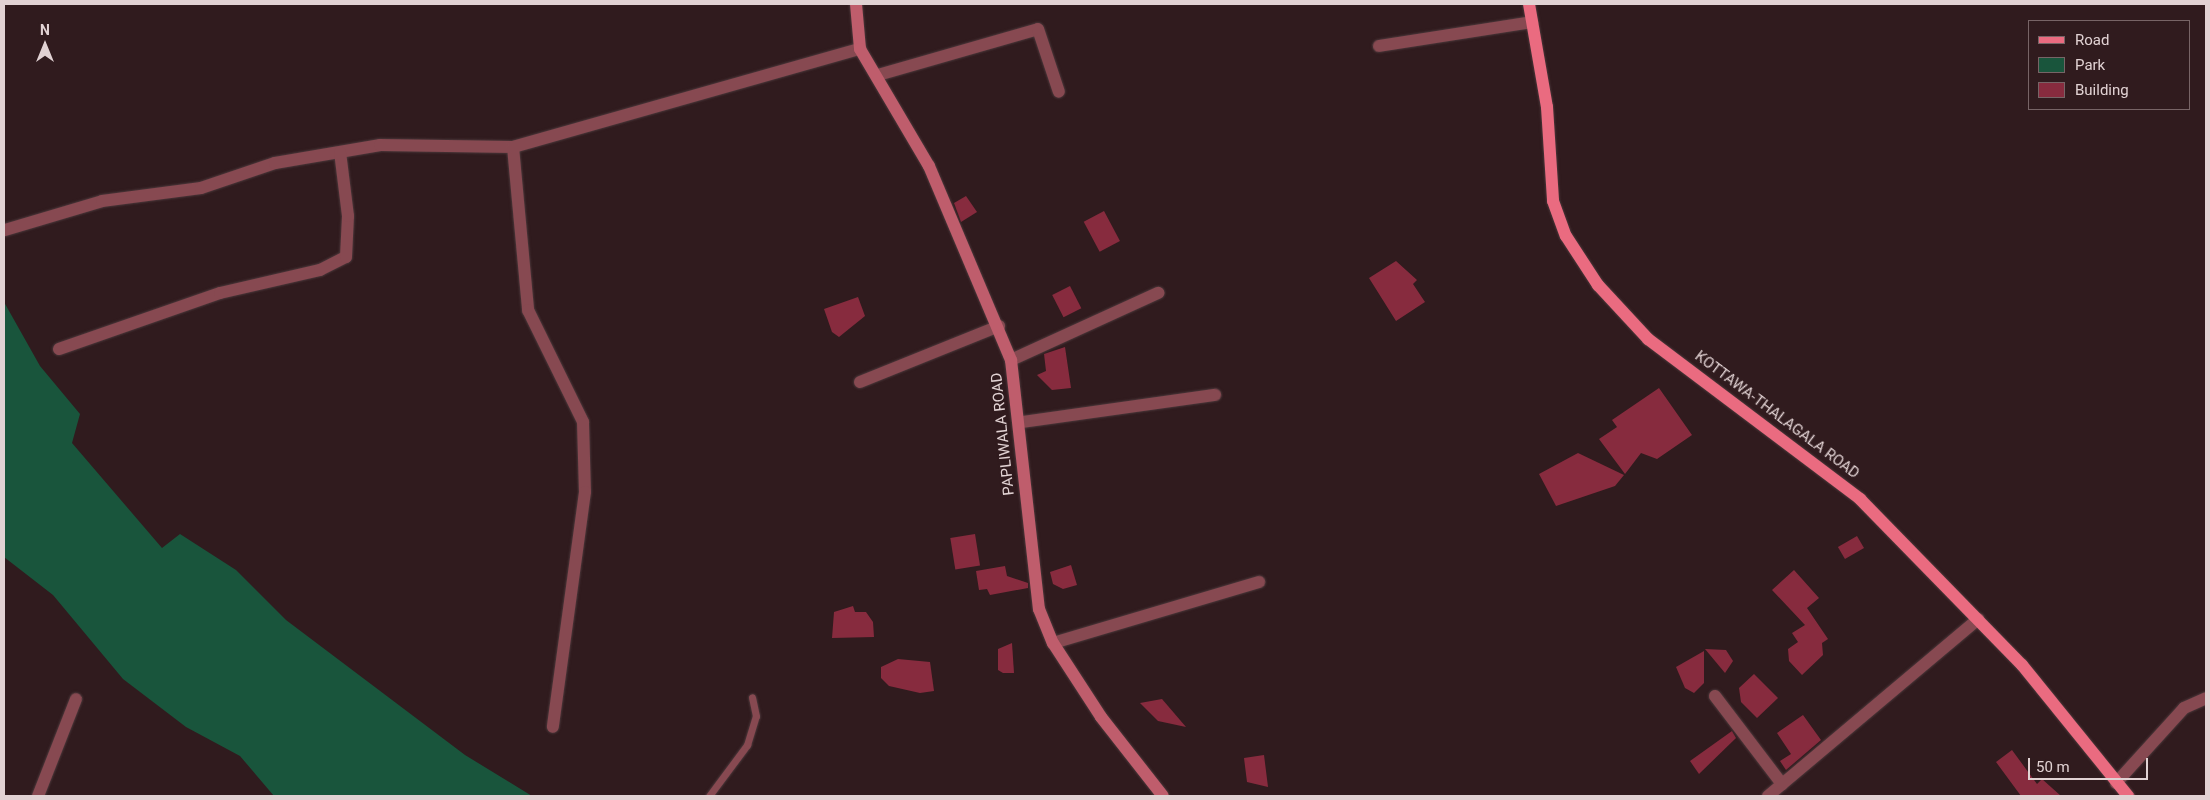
<!DOCTYPE html>
<html>
<head>
<meta charset="utf-8">
<style>
  body { margin:0 }
  #map { position:relative; width:2210px; height:800px; overflow:hidden; background:#301b1e; font-family:Roboto,sans-serif }
  div>[style] { position:absolute }
  [style*='--x'] { left:calc(var(--x)*1px); top:calc(var(--y)*1px); width:calc(var(--w)*1px); rotate:calc(var(--a)*1deg) }
  .green>* { inset:0; background:#19553c }
  .building>* { inset:0; background:#872b3e; transform-origin:0 0 }
  .roads { filter:drop-shadow(0 0 1px #4c383b) drop-shadow(0 0 1px #4c383b) }
  .lane>* { height:7px; margin:-3.5px; padding:0 3.5px; transform-origin:3.5px; border-radius:3.5px; background:#874951 }
  .street>* { height:12px; margin:-6px; padding:0 6px; transform-origin:6px; border-radius:6px; background:#874951 }
  .secondary>* { height:12px; margin:-6px; padding:0 6px; transform-origin:6px; border-radius:6px; background:#bf5d6c }
  .primary>* { height:12px; margin:-6px; padding:0 6px; transform-origin:6px; border-radius:6px; background:#ea6b80 }
  span { translate:-50% -50%; white-space:nowrap; text-align:center; line-height:1.15; -webkit-text-stroke:4px #301b1e; paint-order:stroke }
  .street-label { font-size:15px; color:#e1d2d3 }
  .frame { position:absolute; inset:0; border:5px solid #e1d2d3; pointer-events:none }
  .legend { position:absolute; left:2028px; top:20px; width:162px; height:90px; box-sizing:border-box; background:#301b1e; border:1px solid #776466; margin:0; padding:6px 9px; list-style:none; font-size:15px; color:#e1d2d3 }
  .legend li { display:flex; align-items:center; gap:10px; height:25px }
  .legend b { width:25px; border:1px solid #776466 }
  .north { position:absolute; left:20px; top:20px; width:50px; height:50px; -webkit-text-stroke:4px #301b1e; paint-order:stroke; rotate:0deg; font-size:14px; font-weight:700; line-height:20px; text-align:center; color:#e1d2d3 }
  .north::after { content:''; display:block; margin:auto; width:18px; height:22px; background:#e1d2d3; clip-path:polygon(50% 0,100% 100%,50% 72%,0 100%) }
  .scale { position:absolute; left:2028px; top:758px; width:120px; height:22px; box-sizing:border-box; border:2px solid #e1d2d3; border-top:0; padding-left:6px; font-size:15px; line-height:18px; white-space:nowrap; color:#e1d2d3; -webkit-text-stroke:4px #301b1e; paint-order:stroke }
</style>
</head>
<body>
<div id="map">
  <div class="green">
    <i style="clip-path:polygon(4px 302px,40px 366px,80px 414px,72px 443px,162px 548px,180px 534px,236px 570px,286px 620px,465px 755px,532px 796px,274px 796px,240px 756px,186px 727px,123px 679px,53px 595px,4px 557px)"></i>
  </div>
  <div class="building">
    <i style="clip-path:polygon(966px 196px,977px 212px,961px 222px,954px 203px)"></i>
    <i style="left:1104px;top:211px;width:34px;height:23px;rotate:62deg"></i>
    <i style="clip-path:polygon(1396px 261px,1417px 280px,1413px 284px,1425px 302px,1396px 321px,1369px 278px)"></i>
    <i style="left:1070px;top:286px;width:25px;height:20px;rotate:63deg"></i>
    <i style="clip-path:polygon(858px 297px,865px 316px,839px 337px,832px 332px,824px 309px)"></i>
    <i style="clip-path:polygon(1065px 347px,1071px 388px,1052px 390px,1037px 375px,1046px 371px,1044px 354px)"></i>
    <i style="clip-path:polygon(1659px 388px,1692px 435px,1657px 459px,1641px 453px,1625px 474px,1599px 439px,1617px 427px,1612px 420px)"></i>
    <i style="clip-path:polygon(1578px 453px,1624px 475px,1615px 486px,1556px 506px,1539px 474px)"></i>
    <i style="left:975px;top:534px;width:32px;height:25px;rotate:81deg"></i>
    <i style="left:1857px;top:536px;width:14px;height:22px;rotate:60deg"></i>
    <i style="clip-path:polygon(1071px 565px,1077px 585px,1063px 589px,1053px 584px,1050px 572px)"></i>
    <i style="clip-path:polygon(1005px 566px,1007px 576px,1028px 583px,1028px 588px,990px 595px,987px 589px,979px 590px,976px 571px)"></i>
    <i style="clip-path:polygon(1794px 570px,1819px 598px,1807px 608px,1828px 639px,1822px 643px,1823px 655px,1802px 675px,1789px 661px,1788px 649px,1798px 642px,1792px 633px,1805px 625px,1772px 590px)"></i>
    <i style="clip-path:polygon(853px 606px,855px 612px,866px 612px,873px 622px,874px 637px,832px 638px,834px 612px)"></i>
    <i style="clip-path:polygon(1012px 643px,1014px 673px,1003px 673px,998px 670px,998px 649px)"></i>
    <i style="clip-path:polygon(1705px 649px,1726px 650px,1733px 661px,1725px 673px)"></i>
    <i style="clip-path:polygon(1704px 651px,1704px 683px,1694px 693px,1685px 688px,1676px 667px)"></i>
    <i style="clip-path:polygon(898px 659px,930px 662px,934px 691px,920px 693px,889px 686px,881px 678px,881px 667px)"></i>
    <i style="clip-path:polygon(1754px 674px,1778px 698px,1757px 718px,1741px 702px,1739px 688px)"></i>
    <i style="clip-path:polygon(1162px 699px,1186px 727px,1158px 721px,1140px 703px)"></i>
    <i style="clip-path:polygon(1803px 715px,1821px 740px,1786px 770px,1780px 761px,1791px 754px,1777px 733px)"></i>
    <i style="clip-path:polygon(1732px 731px,1736px 738px,1699px 774px,1690px 761px)"></i>
    <i style="clip-path:polygon(2012px 750px,2037px 784px,2042px 779px,2061px 796px,2021px 796px,1996px 762px)"></i>
    <i style="clip-path:polygon(1264px 755px,1268px 787px,1247px 782px,1244px 758px)"></i>
  </div>
  <div class="roads">
    <div class="lane">
      <i style="--x:709;--y:796;--w:64;--a:-53.3"></i>
      <i style="--x:747;--y:745;--w:30;--a:-73"></i>
      <i style="--x:756;--y:716;--w:19;--a:-102"></i>
    </div>
    <div class="street">
      <i style="--x:1379;--y:46;--w:155;--a:-8.9"></i>
      <i style="--x:878;--y:75;--w:166;--a:-16"></i>
      <i style="--x:1038;--y:29;--w:66;--a:71.6"></i>
      <i style="--x:513;--y:147;--w:164;--a:84.7"></i>
      <i style="--x:528;--y:310;--w:125;--a:63.8"></i>
      <i style="--x:583;--y:422;--w:70;--a:88.4"></i>
      <i style="--x:585;--y:492;--w:237;--a:97.8"></i>
      <i style="--x:5;--y:230;--w:101;--a:-16.6"></i>
      <i style="--x:102;--y:201;--w:100;--a:-7.5"></i>
      <i style="--x:201;--y:188;--w:78;--a:-18.7"></i>
      <i style="--x:275;--y:163;--w:107;--a:-9.7"></i>
      <i style="--x:380;--y:145;--w:133;--a:0.9"></i>
      <i style="--x:513;--y:147;--w:361;--a:-15.8"></i>
      <i style="--x:59;--y:349;--w:170;--a:-19.2"></i>
      <i style="--x:220;--y:293;--w:103;--a:-13"></i>
      <i style="--x:320;--y:270;--w:29;--a:-27"></i>
      <i style="--x:346;--y:257;--w:41;--a:-87.2"></i>
      <i style="--x:348;--y:216;--w:64;--a:-97.1"></i>
      <i style="--x:1011;--y:360;--w:162;--a:-24.5"></i>
      <i style="--x:860;--y:382;--w:150;--a:-21.9"></i>
      <i style="--x:1022;--y:422;--w:195;--a:-8"></i>
      <i style="--x:1053;--y:643;--w:215;--a:-16.5"></i>
      <i style="--x:1715;--y:696;--w:111;--a:52.7"></i>
      <i style="--x:2116;--y:783;--w:101;--a:-47.8"></i>
      <i style="--x:2184;--y:708;--w:24;--a:-24"></i>
      <i style="--x:38;--y:796;--w:104;--a:-68.6"></i>
      <i style="--x:1768;--y:796;--w:275;--a:-40.1"></i>
    </div>
    <div class="secondary">
      <i style="--x:856;--y:4;--w:45;--a:84.9"></i>
      <i style="--x:860;--y:49;--w:136;--a:59.5"></i>
      <i style="--x:929;--y:166;--w:211;--a:67.1"></i>
      <i style="--x:1011;--y:360;--w:251;--a:83.6"></i>
      <i style="--x:1039;--y:609;--w:37;--a:68"></i>
      <i style="--x:1053;--y:643;--w:88;--a:57"></i>
      <i style="--x:1101;--y:717;--w:100;--a:51.9"></i>
    </div>
    <div class="primary">
      <i style="--x:1529;--y:4;--w:105;--a:80.1"></i>
      <i style="--x:1547;--y:107;--w:94;--a:86.3"></i>
      <i style="--x:1553;--y:201;--w:37;--a:70"></i>
      <i style="--x:1566;--y:236;--w:59;--a:56.9"></i>
      <i style="--x:1598;--y:285;--w:74;--a:47.2"></i>
      <i style="--x:1648;--y:339;--w:266;--a:37"></i>
      <i style="--x:1860;--y:499;--w:232;--a:45.7"></i>
      <i style="--x:2022;--y:665;--w:169;--a:51"></i>
    </div>
  </div>
  <div class="street-label">
    <span style="left:1777px;top:415px;rotate:37deg">KOTTAWA-THALAGALA ROAD</span>
    <span style="left:1003px;top:434px;rotate:-96deg">PAPLIWALA ROAD</span>
  </div>
  <div class="frame"></div>
  <ul class="legend">
  <li><b style="height:6px;background:#ea6b80"></b>Road</li>
  <li><b style="height:14px;background:#19553c"></b>Park</li>
  <li><b style="height:14px;background:#872b3e"></b>Building</li>
  </ul>
  <div class="north">N</div>
  <div class="scale">50 m</div>
</div>
</body>
</html>
